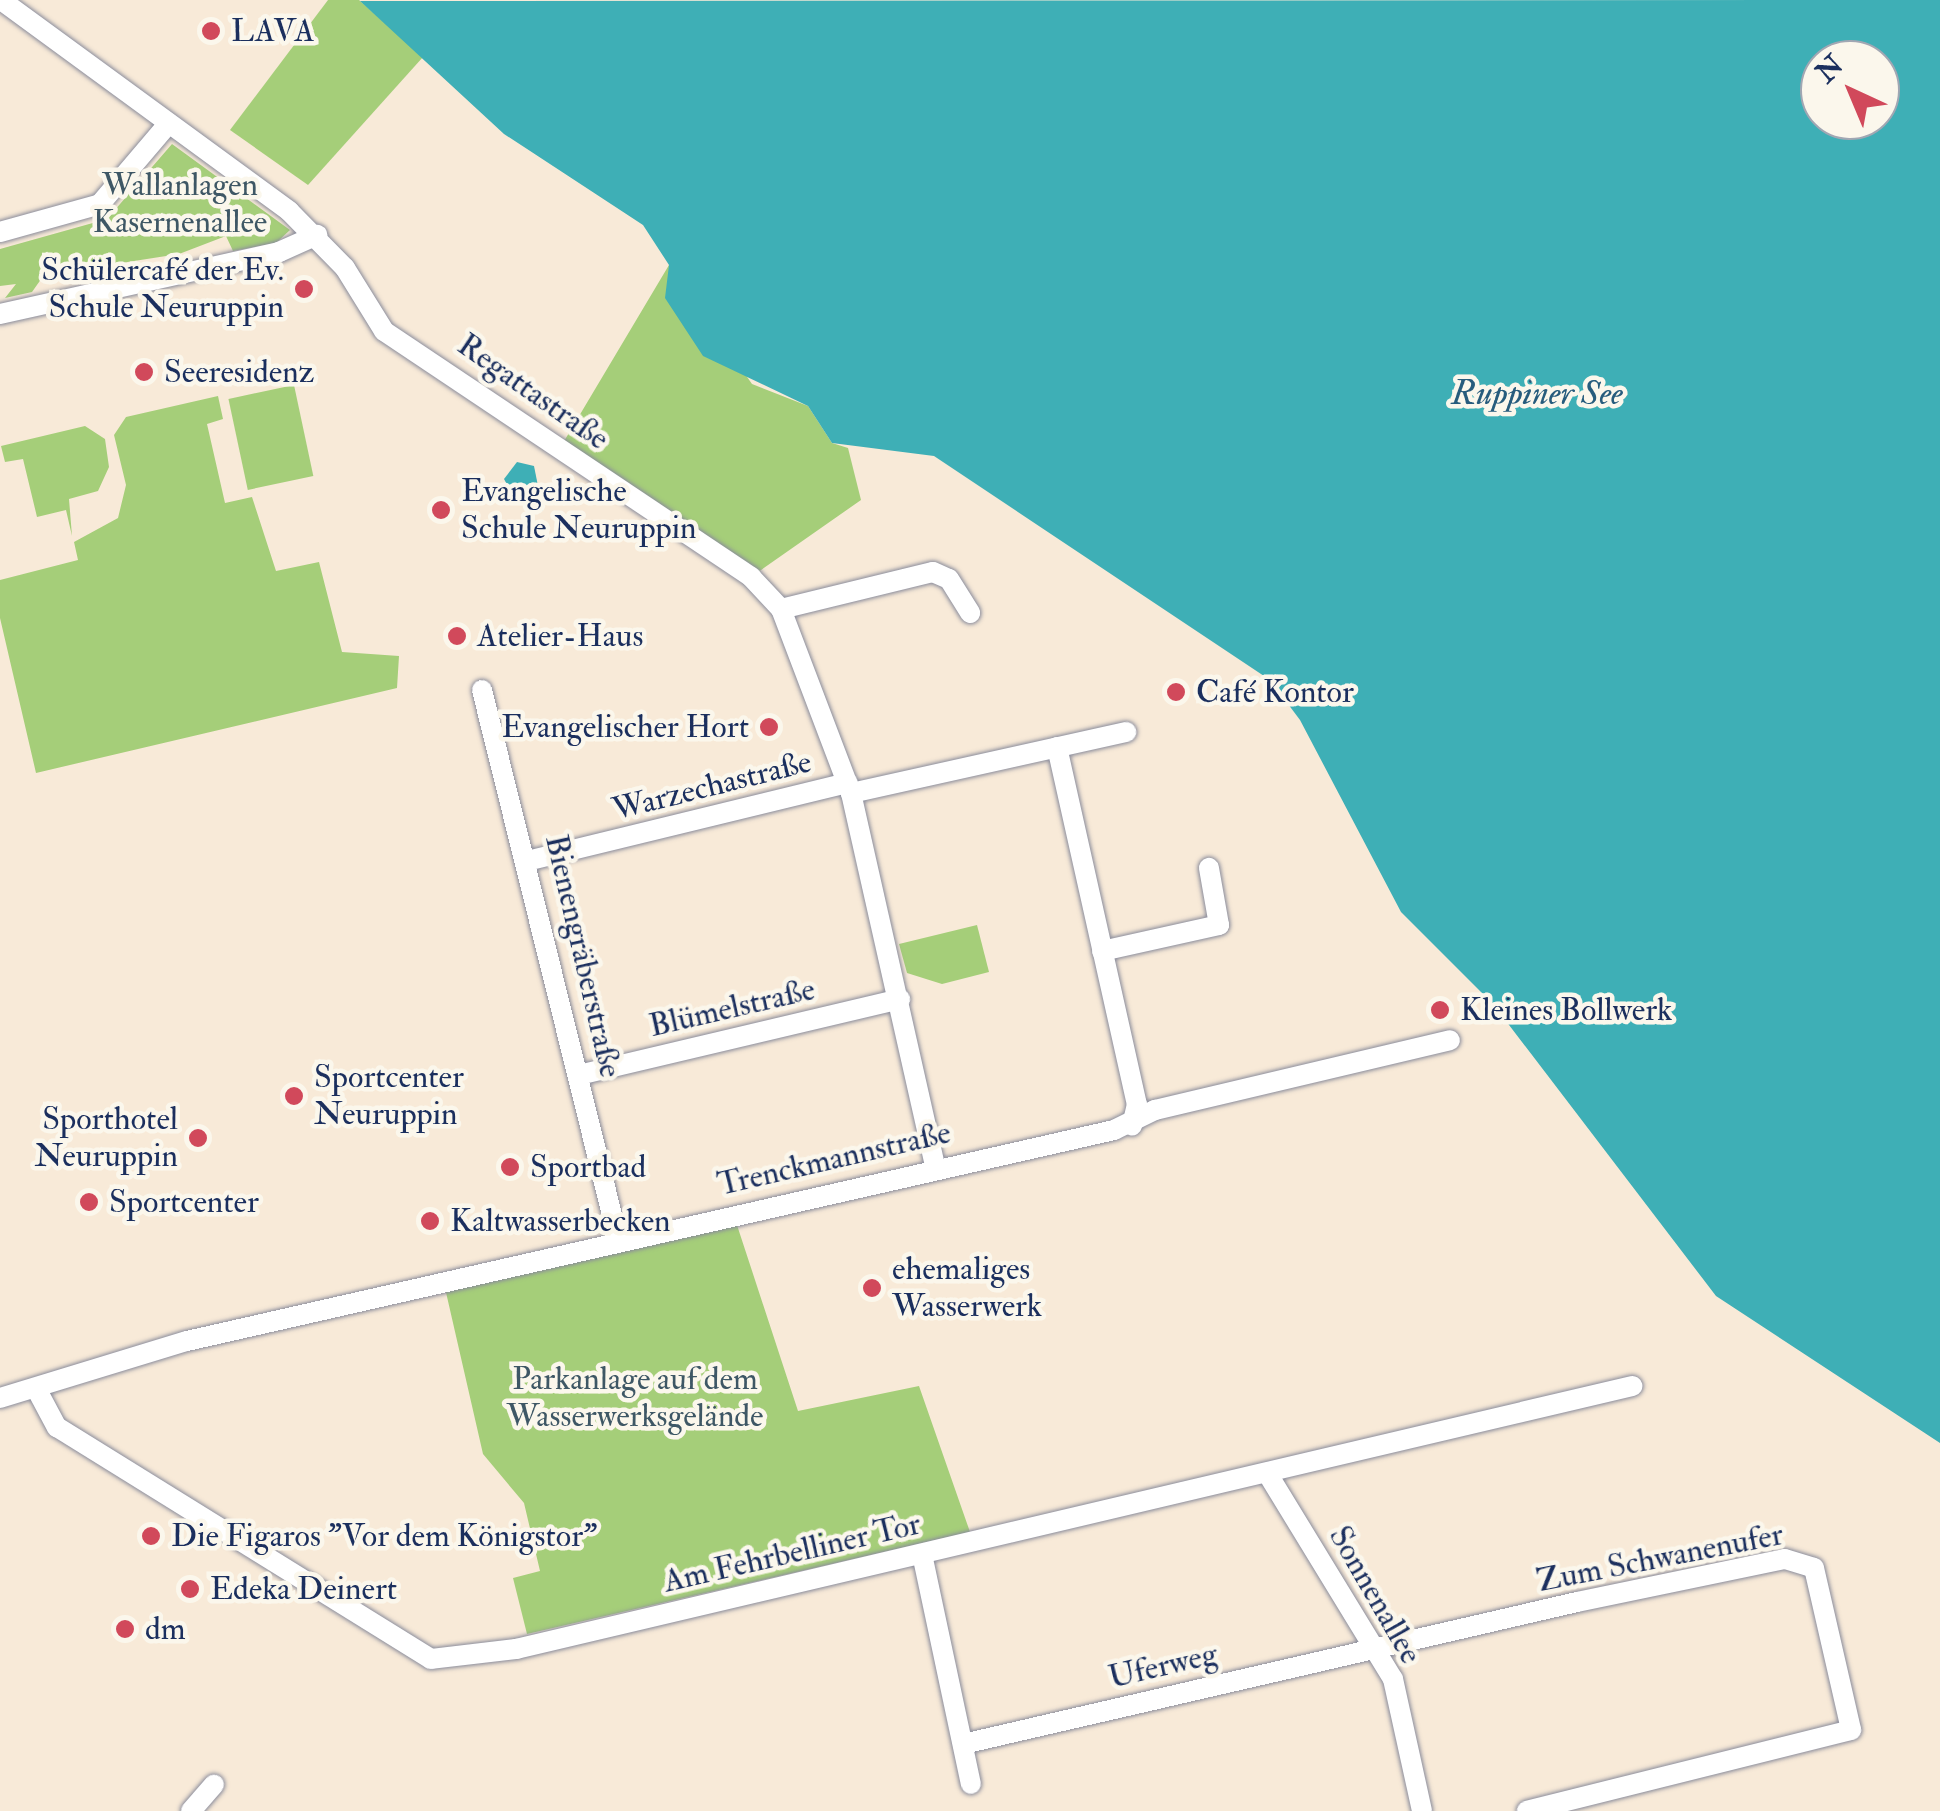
<!DOCTYPE html>
<html>
<head>
<meta charset="utf-8">
<style>
  body { margin:0 }
  #map { position:relative; width:1940px; height:1811px; overflow:hidden; background:#f8ead8; font-family:"IM FELL Double Pica",serif }
  div>[style] { position:absolute }
  [style*='--x'] { left:calc(var(--x)*1px); top:calc(var(--y)*1px); width:calc(var(--w)*1px); rotate:calc(var(--a)*1deg) }
  .green>* { inset:0; background:#a5ce79; transform-origin:0 0 }
  .water>* { inset:0; background:#3eafb6 }
  .roads { filter:drop-shadow(0 0 2px #8a8c9b) drop-shadow(0 0 2px #8a8c9b) }
  .minor>* { height:20px; margin:-10px; padding:0 10px; transform-origin:10px; border-radius:10px; background:#fff }
  .dots>* { width:28px; height:28px; translate:-50% -50%; box-sizing:border-box; border:5px solid #fbf7ec; border-radius:50% }
  span { translate:-50% -50%; white-space:nowrap; text-align:center; line-height:1.15; -webkit-text-stroke:9px #fbf7ec; paint-order:stroke }
  .poi-label { font-size:32px; color:#1b2f5e }
  .left { translate:0 -50%; text-align:left }
  .right { translate:-100% -50%; text-align:right }
  .park-label { font-size:32px; color:#3e5765 }
  .street-label { font-size:32px; color:#1b2f5e }
  .water-label { font-size:35px; color:#275c7d; font-style:italic }
  .north { position:absolute; left:1800px; top:40px; width:100px; height:100px; box-sizing:border-box; background:#fbf7ec; border:2px solid #a1a7b3; border-radius:50%; rotate:316deg; font-size:28px; font-weight:700; line-height:40px; text-align:center; color:#1b2f5e }
  .north::after { content:''; display:block; margin:auto; width:35px; height:45px; background:#d1495b; clip-path:polygon(50% 0,100% 100%,50% 72%,0 100%) }
</style>
</head>
<body>
<div id="map">
  <div class="green">
    <i style="clip-path:polygon(328px 0,359px 0,423px 57px,308px 185px,230px 130px)"></i>
    <i style="clip-path:polygon(172px 144px,290px 230px,276px 243px,233px 251px,226px 236px,179px 254px,44px 275px,32px 292px,5px 298px,16px 284px,0 286px,0 249px,107px 219px)"></i>
    <i style="clip-path:polygon(669px 265px,752px 384px,808px 406px,832px 443px,848px 448px,861px 500px,751px 577px,560px 448px)"></i>
    <i style="left:294px;top:385px;width:93px;height:67px;rotate:78deg"></i>
    <i style="clip-path:polygon(218px 396px,223px 419px,207px 424px,225px 503px,252px 497px,276px 571px,319px 562px,342px 652px,399px 656px,397px 688px,36px 773px,0 618px,0 580px,78px 560px,74px 542px,118px 518px,126px 485px,114px 435px,126px 417px)"></i>
    <i style="clip-path:polygon(85px 426px,105px 439px,109px 467px,98px 491px,69px 499px,72px 536px,66px 510px,37px 517px,23px 459px,5px 462px,1px 446px)"></i>
    <i style="clip-path:polygon(977px 925px,989px 972px,942px 984px,907px 973px,899px 944px)"></i>
    <i style="clip-path:polygon(735px 1219px,798px 1411px,919px 1386px,970px 1532px,527px 1634px,513px 1578px,540px 1571px,524px 1503px,483px 1454px,445px 1288px)"></i>
  </div>
  <div class="water">
    <i style="clip-path:polygon(evenodd,1940px 0,1940px 1443px,1716px 1296px,1493px 1004px,1401px 912px,1300px 720px,1270px 680px,934px 456px,832px 443px,808px 406px,703px 356px,665px 298px,669px 265px,643px 225px,504px 134px,360px 1px,1940px 0,1820px 60px,1880px 60px,1880px 120px,1820px 120px,1820px 60px)"></i>
    <i style="clip-path:polygon(517px 462px,534px 466px,543px 511px,517px 503px,504px 479px)"></i>
  </div>
  <div class="roads">
    <div class="minor">
      <i style="--x:1;--y:0;--w:357;--a:36.2"></i>
      <i style="--x:289;--y:211;--w:80;--a:45.5"></i>
      <i style="--x:345;--y:268;--w:74;--a:58.2"></i>
      <i style="--x:384;--y:331;--w:442;--a:33.8"></i>
      <i style="--x:751;--y:577;--w:44;--a:46.8"></i>
      <i style="--x:781;--y:609;--w:197;--a:69.2"></i>
      <i style="--x:851;--y:793;--w:382;--a:77.3"></i>
      <i style="--x:0;--y:232;--w:104;--a:-15.6"></i>
      <i style="--x:100;--y:204;--w:106;--a:-49.6"></i>
      <i style="--x:0;--y:314;--w:286;--a:-12.5"></i>
      <i style="--x:279;--y:252;--w:42;--a:-24.1"></i>
      <i style="--x:781;--y:609;--w:156;--a:-13.7"></i>
      <i style="--x:933;--y:572;--w:17;--a:24"></i>
      <i style="--x:949;--y:579;--w:40;--a:58"></i>
      <i style="--x:482;--y:690;--w:566;--a:76.09"></i>
      <i style="--x:1057;--y:747;--w:366;--a:77.4"></i>
      <i style="--x:1137;--y:1104;--w:22;--a:103"></i>
      <i style="--x:851;--y:793;--w:282;--a:-12.5"></i>
      <i style="--x:531;--y:860;--w:326;--a:-13.7"></i>
      <i style="--x:1102;--y:951;--w:120;--a:-12.5"></i>
      <i style="--x:1219;--y:925;--w:58;--a:-100"></i>
      <i style="--x:579;--y:1075;--w:330;--a:-13.3"></i>
      <i style="--x:38;--y:1392;--w:40;--a:62"></i>
      <i style="--x:57;--y:1427;--w:440;--a:31.8"></i>
      <i style="--x:431;--y:1659;--w:86;--a:-6.7"></i>
      <i style="--x:516;--y:1649;--w:1147;--a:-13.26"></i>
      <i style="--x:0;--y:1398;--w:195;--a:-17"></i>
      <i style="--x:187;--y:1341;--w:951;--a:-12.82"></i>
      <i style="--x:1114;--y:1130;--w:46;--a:-26"></i>
      <i style="--x:1155;--y:1110;--w:303;--a:-13.3"></i>
      <i style="--x:1269;--y:1476;--w:238;--a:58.6"></i>
      <i style="--x:1393;--y:1679;--w:135;--a:77.6"></i>
      <i style="--x:922;--y:1554;--w:235;--a:78"></i>
      <i style="--x:963;--y:1744;--w:630;--a:-13.02"></i>
      <i style="--x:1577;--y:1602;--w:212;--a:-11.7"></i>
      <i style="--x:1785;--y:1559;--w:30;--a:17"></i>
      <i style="--x:1814;--y:1568;--w:166;--a:77.1"></i>
      <i style="--x:1851;--y:1730;--w:334;--a:166"></i>
      <i style="--x:191;--y:1811;--w:35;--a:-49"></i>
    </div>
  </div>
  <div class="dots">
    <i style="left:211px;top:31px;background:#d1495b"></i>
    <i style="left:304px;top:289px;background:#d1495b"></i>
    <i style="left:144px;top:372px;background:#d1495b"></i>
    <i style="left:441px;top:510px;background:#d1495b"></i>
    <i style="left:457px;top:636px;background:#d1495b"></i>
    <i style="left:1176px;top:692px;background:#d1495b"></i>
    <i style="left:769px;top:727px;background:#d1495b"></i>
    <i style="left:1440px;top:1010px;background:#d1495b"></i>
    <i style="left:294px;top:1096px;background:#d1495b"></i>
    <i style="left:198px;top:1138px;background:#d1495b"></i>
    <i style="left:510px;top:1167px;background:#d1495b"></i>
    <i style="left:89px;top:1202px;background:#d1495b"></i>
    <i style="left:430px;top:1221px;background:#d1495b"></i>
    <i style="left:872px;top:1288px;background:#d1495b"></i>
    <i style="left:151px;top:1536px;background:#d1495b"></i>
    <i style="left:190px;top:1589px;background:#d1495b"></i>
    <i style="left:125px;top:1629px;background:#d1495b"></i>
  </div>
  <div class="poi-label">
    <span class="left" style="left:231px;top:31px">LAVA</span>
    <span class="right" style="left:284px;top:289px">Schülercafé der Ev.<br>Schule Neuruppin</span>
    <span class="left" style="left:164px;top:372px">Seeresidenz</span>
    <span class="left" style="left:461px;top:510px">Evangelische<br>Schule Neuruppin</span>
    <span class="left" style="left:477px;top:636px">Atelier-Haus</span>
    <span class="left" style="left:1196px;top:692px">Café Kontor</span>
    <span class="right" style="left:749px;top:727px">Evangelischer Hort</span>
    <span class="left" style="left:1460px;top:1010px">Kleines Bollwerk</span>
    <span class="left" style="left:314px;top:1096px">Sportcenter<br>Neuruppin</span>
    <span class="right" style="left:178px;top:1138px">Sporthotel<br>Neuruppin</span>
    <span class="left" style="left:530px;top:1167px">Sportbad</span>
    <span class="left" style="left:109px;top:1202px">Sportcenter</span>
    <span class="left" style="left:450px;top:1221px">Kaltwasserbecken</span>
    <span class="left" style="left:892px;top:1288px">ehemaliges<br>Wasserwerk</span>
    <span class="left" style="left:171px;top:1536px">Die Figaros "Vor dem Königstor"</span>
    <span class="left" style="left:210px;top:1589px">Edeka Deinert</span>
    <span class="left" style="left:145px;top:1629px">dm</span>
  </div>
  <div class="park-label">
    <span style="left:180px;top:204px">Wallanlagen<br>Kasernenallee</span>
    <span style="left:635px;top:1398px">Parkanlage auf dem<br>Wasserwerksgelände</span>
  </div>
  <div class="street-label">
    <span style="left:533px;top:392px;rotate:35deg">Regattastraße</span>
    <span style="left:712px;top:786px;rotate:-14deg">Warzechastraße</span>
    <span style="left:583px;top:956px;rotate:77deg">Bienengräberstraße</span>
    <span style="left:732px;top:1008px;rotate:-13deg">Blümelstraße</span>
    <span style="left:834px;top:1159px;rotate:-13deg">Trenckmannstraße</span>
    <span style="left:792px;top:1553px;rotate:-13deg">Am Fehrbelliner Tor</span>
    <span style="left:1660px;top:1558px;rotate:-11deg">Zum Schwanenufer</span>
    <span style="left:1375px;top:1595px;rotate:60deg">Sonnenallee</span>
    <span style="left:1163px;top:1666px;rotate:-13deg">Uferweg</span>
  </div>
  <div class="water-label">
    <span style="left:1537px;top:393px">Ruppiner See</span>
  </div>
  <div class="north">N</div>
</div>
</body>
</html>
